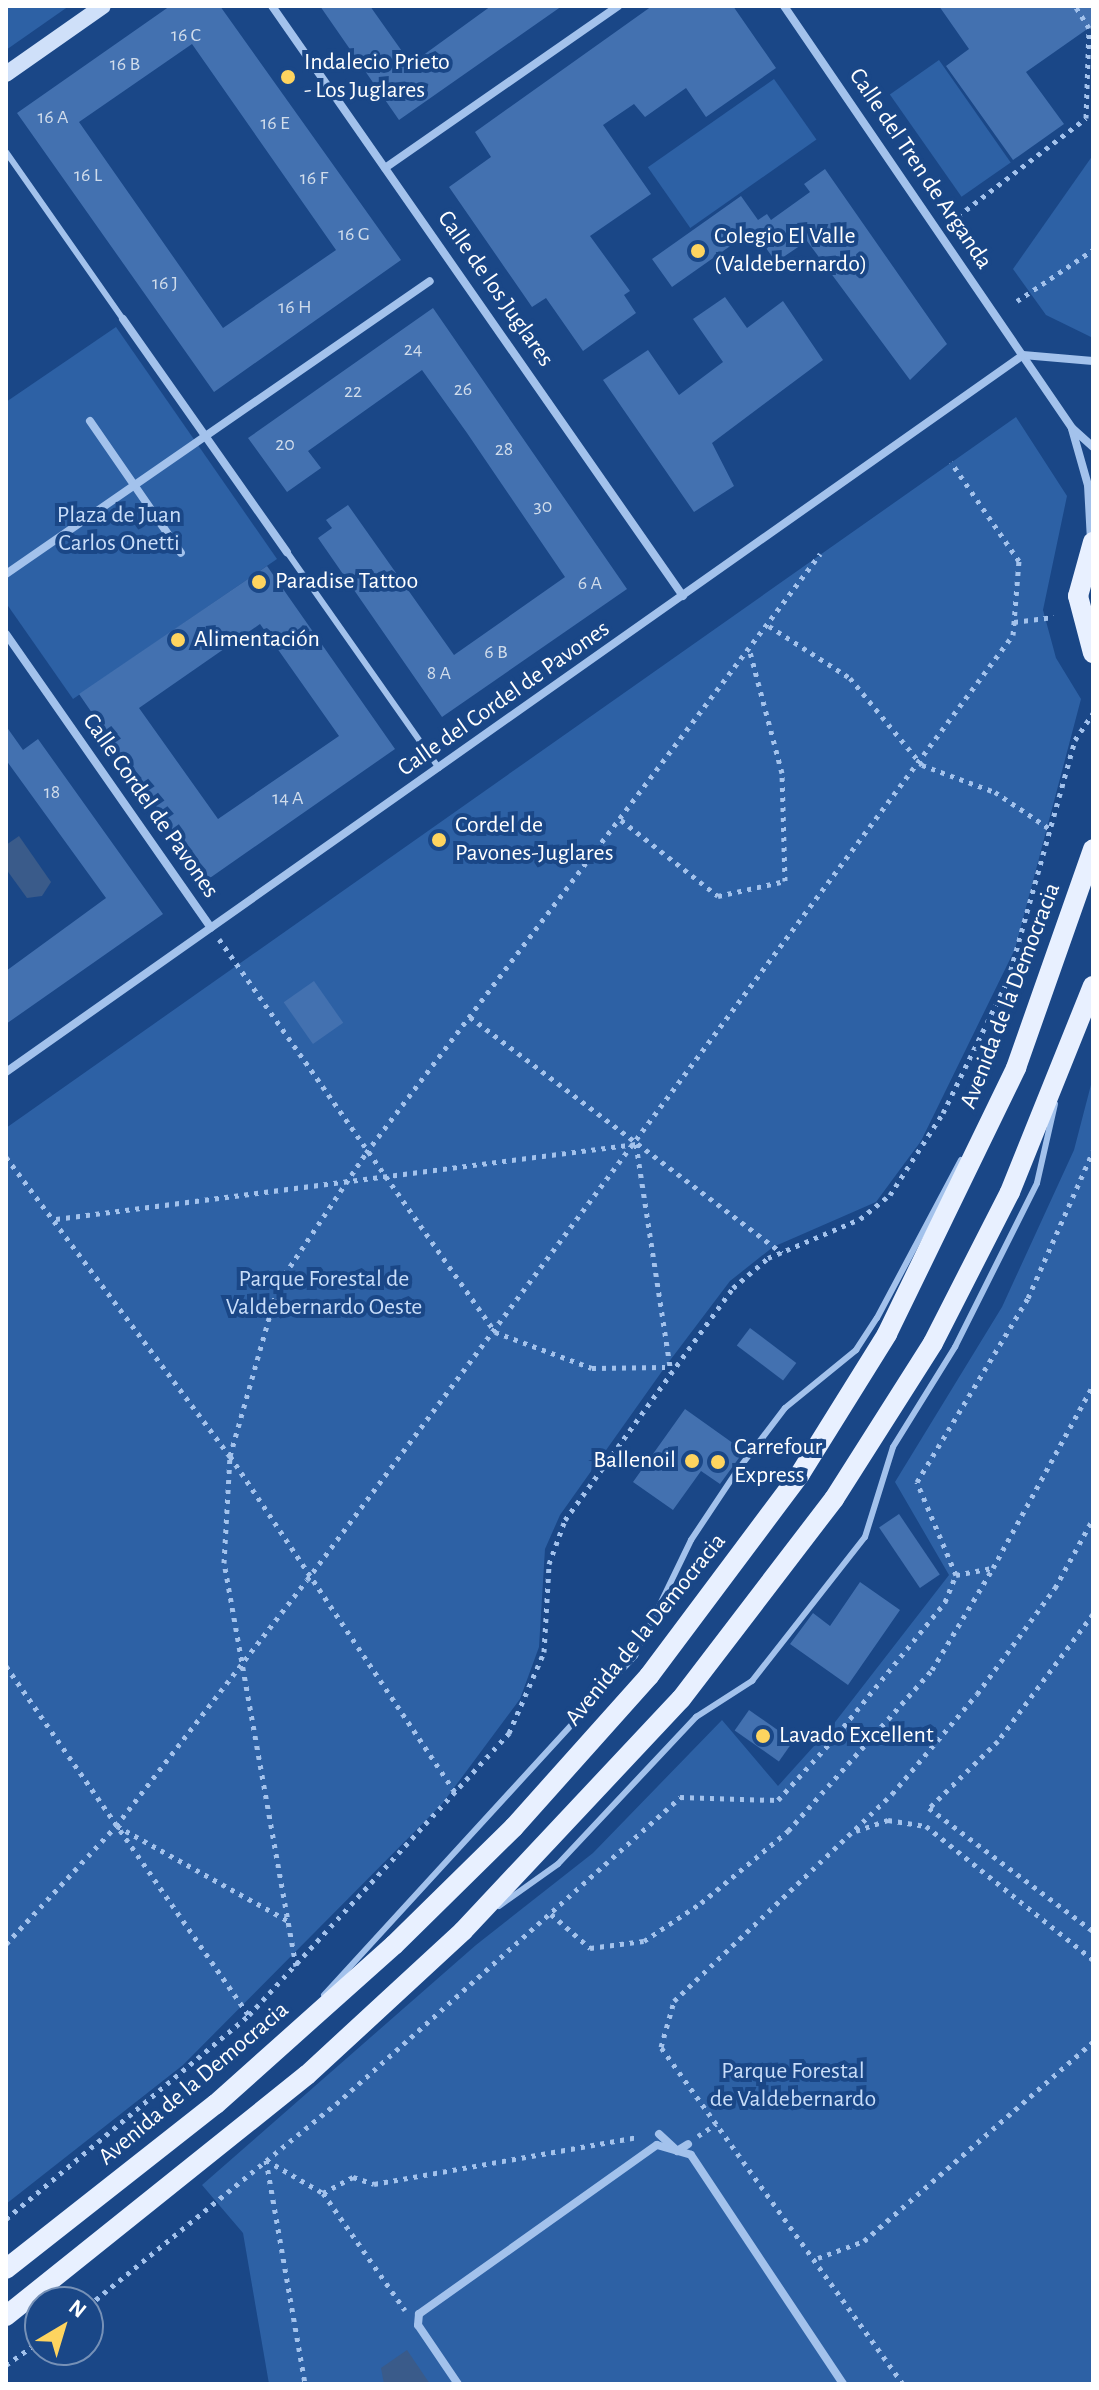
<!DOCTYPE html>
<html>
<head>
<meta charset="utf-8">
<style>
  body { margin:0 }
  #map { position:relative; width:1099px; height:2390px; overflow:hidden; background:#1a4787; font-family:"Alegreya Sans",sans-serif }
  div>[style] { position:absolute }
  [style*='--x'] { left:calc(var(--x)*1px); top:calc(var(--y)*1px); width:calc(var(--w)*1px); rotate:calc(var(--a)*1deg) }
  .green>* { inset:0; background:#2d61a5; transform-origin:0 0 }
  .water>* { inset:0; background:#3a5b8a }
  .building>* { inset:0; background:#4371b0; transform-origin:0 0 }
  .path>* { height:5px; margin-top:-2.5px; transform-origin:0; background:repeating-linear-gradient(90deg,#a3c2ec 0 4px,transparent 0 10px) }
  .lane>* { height:6px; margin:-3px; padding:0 3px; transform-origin:3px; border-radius:3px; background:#a3c2ec }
  .street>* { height:8px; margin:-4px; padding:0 4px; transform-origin:4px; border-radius:4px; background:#a3c2ec }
  .secondary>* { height:16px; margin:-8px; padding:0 8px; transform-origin:8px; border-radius:8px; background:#cfe0f9 }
  .primary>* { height:20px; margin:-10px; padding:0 10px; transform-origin:10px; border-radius:10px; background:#e8f0ff }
  .dots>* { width:22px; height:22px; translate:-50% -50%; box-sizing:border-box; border:4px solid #1a4787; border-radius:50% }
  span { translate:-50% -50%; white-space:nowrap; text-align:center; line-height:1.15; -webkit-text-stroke:8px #1a4787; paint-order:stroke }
  .number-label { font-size:20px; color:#d0dceb }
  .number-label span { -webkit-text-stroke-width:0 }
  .poi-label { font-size:24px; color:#fff }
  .left { translate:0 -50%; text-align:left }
  .right { translate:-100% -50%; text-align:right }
  .street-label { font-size:24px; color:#fff }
  .park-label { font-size:24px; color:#c8ddf9 }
  .frame { position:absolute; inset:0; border:8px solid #fff; pointer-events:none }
  .north { position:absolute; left:24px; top:2286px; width:80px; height:80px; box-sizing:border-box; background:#1a4787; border:2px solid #7691b7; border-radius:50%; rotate:38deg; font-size:22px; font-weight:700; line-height:32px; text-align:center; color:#fff }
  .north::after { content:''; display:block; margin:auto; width:28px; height:36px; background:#fed45f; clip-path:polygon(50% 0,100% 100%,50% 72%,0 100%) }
</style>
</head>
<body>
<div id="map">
  <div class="green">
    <i style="clip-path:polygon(6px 6px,69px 6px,6px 50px)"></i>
    <i style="left:939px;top:60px;width:125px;height:60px;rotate:55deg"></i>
    <i style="left:774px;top:79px;width:74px;height:154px;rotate:55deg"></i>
    <i style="clip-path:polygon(1093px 155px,1093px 338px,1046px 315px,1013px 269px)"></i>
    <i style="clip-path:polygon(116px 327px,277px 559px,73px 699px,6px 603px,6px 402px)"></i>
    <i style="clip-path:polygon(1016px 417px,1067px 496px,1043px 610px,1056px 658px,1081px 699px,1015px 949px,921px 1141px,876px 1202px,773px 1247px,730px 1281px,665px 1367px,560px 1515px,545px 1549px,539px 1647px,520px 1699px,442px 1804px,183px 2065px,6px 2204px,6px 1128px)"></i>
    <i style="clip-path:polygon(1093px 1077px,1093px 2384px,269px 2384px,243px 2233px,202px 2185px,476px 1945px,593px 1853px,722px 1720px,778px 1786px,832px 1726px,949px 1575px,895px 1482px,1002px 1307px,1074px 1150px)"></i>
  </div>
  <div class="water">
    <i style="clip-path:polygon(19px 836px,51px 882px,42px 896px,27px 898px,6px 869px,6px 845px)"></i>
    <i style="clip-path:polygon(407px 2350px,430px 2384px,384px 2384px,381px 2368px)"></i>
  </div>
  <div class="building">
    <i style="clip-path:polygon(evenodd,170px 6px,220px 6px,401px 260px,214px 392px,17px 113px,170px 6px,192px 44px,336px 250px,223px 328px,79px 122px,192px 44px)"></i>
    <i style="clip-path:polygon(320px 6px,370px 6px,411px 64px,491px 6px,562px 6px,399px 120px)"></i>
    <i style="clip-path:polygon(652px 6px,733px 6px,776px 68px,706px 117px,686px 88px,645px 117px,634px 104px,603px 125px,651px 194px,590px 236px,630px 291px,624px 295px,636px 313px,583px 351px,546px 298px,532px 307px,449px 187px,491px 157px,475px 132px)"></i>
    <i style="clip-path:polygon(939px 6px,1093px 6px,1093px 25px,1026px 72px,1064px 124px,1013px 160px,946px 66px,969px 49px)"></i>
    <i style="clip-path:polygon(825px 169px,947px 344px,910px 380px,807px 241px,776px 262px,753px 230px,672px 287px,652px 259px,741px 196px,758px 220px,767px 214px,771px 220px,810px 192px,804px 184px)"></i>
    <i style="clip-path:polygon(725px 297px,747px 328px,783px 301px,823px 360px,712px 443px,734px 486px,694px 512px,603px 380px,648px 350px,679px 395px,723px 362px,693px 319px)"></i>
    <i style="clip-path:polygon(433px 308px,627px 589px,442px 717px,318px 538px,332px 528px,326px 520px,348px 505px,454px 655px,565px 577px,467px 433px,422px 370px,308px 451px,321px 468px,287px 492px,248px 438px)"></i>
    <i style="clip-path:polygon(evenodd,267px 566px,395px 749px,207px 880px,79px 694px,267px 566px,260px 624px,339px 736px,218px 819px,139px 708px,260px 624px)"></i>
    <i style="clip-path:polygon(6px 726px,23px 750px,38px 739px,163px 914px,6px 1024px,6px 971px,106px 898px,6px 760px)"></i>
    <i style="left:314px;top:981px;width:51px;height:37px;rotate:55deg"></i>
    <i style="left:750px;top:1328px;width:58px;height:22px;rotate:37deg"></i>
    <i style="clip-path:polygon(685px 1409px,744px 1451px,720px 1484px,701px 1471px,673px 1510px,633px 1482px)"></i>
    <i style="left:899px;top:1514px;width:73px;height:24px;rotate:56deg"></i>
    <i style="clip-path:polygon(860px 1582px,900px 1610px,848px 1685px,790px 1644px,813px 1613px,830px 1626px)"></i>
    <i style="left:749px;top:1710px;width:54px;height:25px;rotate:35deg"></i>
  </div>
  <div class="path">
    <i style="--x:958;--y:216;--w:161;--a:-37.4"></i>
    <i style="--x:1086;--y:118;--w:90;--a:-88.1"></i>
    <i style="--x:1089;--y:28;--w:26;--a:-122"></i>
    <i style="--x:1017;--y:301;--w:92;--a:-33.9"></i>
    <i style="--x:1014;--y:622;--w:40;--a:-7.1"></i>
    <i style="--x:769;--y:626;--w:96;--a:32.7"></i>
    <i style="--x:850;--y:678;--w:113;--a:50.4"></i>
    <i style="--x:922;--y:765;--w:78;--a:20.3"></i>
    <i style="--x:995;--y:792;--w:66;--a:33.9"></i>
    <i style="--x:621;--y:820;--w:123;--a:38.1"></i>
    <i style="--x:718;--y:896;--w:69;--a:-12.6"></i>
    <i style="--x:785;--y:881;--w:108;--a:-91.6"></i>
    <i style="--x:782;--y:773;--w:125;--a:-104.8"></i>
    <i style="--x:219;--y:939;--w:480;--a:54.9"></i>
    <i style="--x:495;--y:1332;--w:103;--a:20.4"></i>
    <i style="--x:592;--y:1368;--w:73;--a:-0.8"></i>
    <i style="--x:470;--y:1017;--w:391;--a:37.1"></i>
    <i style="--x:6;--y:1157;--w:374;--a:53.2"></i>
    <i style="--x:230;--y:1456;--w:406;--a:56.2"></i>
    <i style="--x:56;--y:1219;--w:585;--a:-7.37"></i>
    <i style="--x:636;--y:1144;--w:231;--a:81.3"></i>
    <i style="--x:956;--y:1575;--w:38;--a:-11"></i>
    <i style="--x:993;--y:1568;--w:209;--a:-61.3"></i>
    <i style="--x:1093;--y:1614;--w:159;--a:126.8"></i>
    <i style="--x:998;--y:1741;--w:96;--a:135.8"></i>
    <i style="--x:929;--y:1808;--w:205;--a:36.9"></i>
    <i style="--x:6;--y:1666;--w:425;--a:55.2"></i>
    <i style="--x:117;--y:1826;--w:198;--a:29"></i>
    <i style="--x:856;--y:1831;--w:34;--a:-19"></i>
    <i style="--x:888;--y:1820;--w:38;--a:9"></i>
    <i style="--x:926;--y:1826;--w:214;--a:38.7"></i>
    <i style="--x:551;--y:1914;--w:52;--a:41.1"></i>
    <i style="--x:590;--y:1948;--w:54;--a:-7.4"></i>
    <i style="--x:644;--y:1941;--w:69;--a:-33.7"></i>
    <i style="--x:701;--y:1903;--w:113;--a:-39.6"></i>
    <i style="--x:788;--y:1831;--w:216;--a:-48.2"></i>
    <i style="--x:932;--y:1670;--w:119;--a:-59.1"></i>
    <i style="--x:6;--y:1944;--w:161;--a:-47"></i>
    <i style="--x:116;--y:1826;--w:311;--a:-52.2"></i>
    <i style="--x:307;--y:1580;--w:1180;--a:-53.24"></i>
    <i style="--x:1013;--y:635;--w:74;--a:-85.4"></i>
    <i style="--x:1019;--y:561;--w:120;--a:-124.5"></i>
    <i style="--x:296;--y:1966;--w:409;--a:-100.1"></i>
    <i style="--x:224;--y:1563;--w:107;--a:-86.8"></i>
    <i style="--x:230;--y:1456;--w:180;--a:-74.2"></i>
    <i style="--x:279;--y:1283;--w:156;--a:-56.2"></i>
    <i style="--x:366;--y:1153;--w:752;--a:-52.84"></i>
    <i style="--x:698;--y:2136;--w:22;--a:-34"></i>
    <i style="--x:266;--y:2160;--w:227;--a:80.1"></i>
    <i style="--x:266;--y:2160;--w:66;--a:30.1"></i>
    <i style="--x:323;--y:2193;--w:143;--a:55"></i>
    <i style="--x:323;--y:2193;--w:34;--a:-28"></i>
    <i style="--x:353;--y:2177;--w:22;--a:18"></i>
    <i style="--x:374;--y:2184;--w:268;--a:-10.1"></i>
    <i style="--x:6;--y:2219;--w:317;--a:-40"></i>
    <i style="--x:249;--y:2015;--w:384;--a:-47.3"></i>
    <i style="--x:509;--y:1733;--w:88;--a:-66.6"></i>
    <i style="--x:544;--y:1652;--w:88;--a:-86.7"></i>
    <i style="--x:549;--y:1564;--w:47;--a:-70"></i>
    <i style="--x:565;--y:1520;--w:286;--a:-54.1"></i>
    <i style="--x:733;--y:1288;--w:46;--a:-40.6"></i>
    <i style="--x:768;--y:1258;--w:100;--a:-23"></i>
    <i style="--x:860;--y:1219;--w:38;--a:-39"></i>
    <i style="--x:890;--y:1195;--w:98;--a:-57.1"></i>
    <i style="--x:943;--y:1113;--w:148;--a:-64"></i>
    <i style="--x:1008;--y:980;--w:249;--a:-74.4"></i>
    <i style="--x:1075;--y:740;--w:32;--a:-56"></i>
    <i style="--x:818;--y:2258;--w:49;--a:-20.3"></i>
    <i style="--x:864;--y:2241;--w:303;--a:-41"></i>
    <i style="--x:88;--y:2306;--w:320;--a:-39.2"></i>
    <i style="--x:336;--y:2104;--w:461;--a:-41.7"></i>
    <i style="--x:680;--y:1797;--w:98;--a:1.8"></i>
    <i style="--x:778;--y:1800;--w:79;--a:-47.6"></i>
    <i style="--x:831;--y:1742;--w:181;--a:-50.8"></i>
    <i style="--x:945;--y:1602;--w:29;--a:-68"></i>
    <i style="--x:956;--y:1575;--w:101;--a:-112.8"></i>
    <i style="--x:917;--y:1482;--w:215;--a:-58.9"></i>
    <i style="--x:1028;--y:1298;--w:161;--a:-66.1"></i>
    <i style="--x:6;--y:2365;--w:42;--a:-35.2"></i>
    <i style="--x:903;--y:2384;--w:415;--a:-125.7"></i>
    <i style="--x:661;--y:2047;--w:48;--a:-74.2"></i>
    <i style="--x:674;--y:2001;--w:301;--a:-43.5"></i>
    <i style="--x:892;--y:1794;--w:131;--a:-49.6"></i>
    <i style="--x:977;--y:1694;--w:132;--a:-53.7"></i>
    <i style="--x:1055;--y:1588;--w:79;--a:-61.2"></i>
  </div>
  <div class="lane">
    <i style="--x:6;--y:152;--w:204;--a:55"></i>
    <i style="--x:287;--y:552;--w:264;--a:54.9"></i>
    <i style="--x:499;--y:1906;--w:72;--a:-35.4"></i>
    <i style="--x:558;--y:1864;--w:202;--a:-46.8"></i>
    <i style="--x:696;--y:1717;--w:67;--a:-32.7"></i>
    <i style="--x:752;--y:1681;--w:183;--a:-51.9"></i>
    <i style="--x:865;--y:1537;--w:94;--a:-72.7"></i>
    <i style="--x:893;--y:1447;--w:118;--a:-58.2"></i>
    <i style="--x:955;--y:1347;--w:183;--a:-63.4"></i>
    <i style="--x:1037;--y:1183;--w:81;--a:-77.2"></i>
    <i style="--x:324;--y:1995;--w:460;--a:-47.5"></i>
    <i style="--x:635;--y:1656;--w:129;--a:-64.2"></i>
    <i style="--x:691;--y:1540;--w:83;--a:-56.3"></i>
    <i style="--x:737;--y:1471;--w:79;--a:-52.7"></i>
    <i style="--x:785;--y:1408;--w:92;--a:-39.2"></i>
    <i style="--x:856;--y:1350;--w:38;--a:-57"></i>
    <i style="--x:877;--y:1318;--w:179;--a:-62"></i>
  </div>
  <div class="street">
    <i style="--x:272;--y:6;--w:719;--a:55.14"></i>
    <i style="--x:784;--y:6;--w:511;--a:55.69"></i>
    <i style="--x:1072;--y:428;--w:28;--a:42"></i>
    <i style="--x:385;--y:168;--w:284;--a:-34.8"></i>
    <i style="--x:123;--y:319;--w:285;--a:54.9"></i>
    <i style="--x:1023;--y:355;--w:70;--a:4.9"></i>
    <i style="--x:90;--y:421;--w:160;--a:55.4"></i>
    <i style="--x:1072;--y:429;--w:58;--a:74.1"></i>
    <i style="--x:1088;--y:485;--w:56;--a:86.9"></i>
    <i style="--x:6;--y:574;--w:515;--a:-34.65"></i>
    <i style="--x:6;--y:634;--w:358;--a:55.1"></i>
    <i style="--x:6;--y:1072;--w:1244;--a:-35.18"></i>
    <i style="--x:659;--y:2134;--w:25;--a:43"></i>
    <i style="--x:677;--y:2151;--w:13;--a:-32"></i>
    <i style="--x:458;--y:2384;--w:71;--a:-124.1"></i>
    <i style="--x:418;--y:2325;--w:11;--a:-85"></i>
    <i style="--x:419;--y:2314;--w:292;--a:-35.4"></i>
    <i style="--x:657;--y:2145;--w:35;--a:16"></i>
    <i style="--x:691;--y:2155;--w:275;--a:56.4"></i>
  </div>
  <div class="secondary">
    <i style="--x:6;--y:74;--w:118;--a:-35"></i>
  </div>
  <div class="primary">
    <i style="--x:1093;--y:542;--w:56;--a:105.5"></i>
    <i style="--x:1078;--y:596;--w:59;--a:75.3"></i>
    <i style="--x:6;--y:2269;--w:267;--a:-38.2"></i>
    <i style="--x:216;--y:2104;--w:239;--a:-41.8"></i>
    <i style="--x:394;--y:1945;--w:168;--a:-44.5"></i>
    <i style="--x:514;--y:1827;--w:203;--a:-48.2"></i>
    <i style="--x:649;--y:1676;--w:252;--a:-53.2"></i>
    <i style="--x:800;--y:1474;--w:165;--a:-58.1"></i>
    <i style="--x:887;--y:1334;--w:296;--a:-64.1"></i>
    <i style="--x:1016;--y:1068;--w:232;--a:-70.6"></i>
    <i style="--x:6;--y:2316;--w:386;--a:-38.7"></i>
    <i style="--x:307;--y:2075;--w:212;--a:-42.7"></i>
    <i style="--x:463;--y:1931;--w:318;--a:-46.8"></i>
    <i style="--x:681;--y:1699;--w:252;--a:-52.6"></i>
    <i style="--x:834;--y:1499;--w:185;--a:-57.6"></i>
    <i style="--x:933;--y:1343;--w:169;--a:-63"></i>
    <i style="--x:1010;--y:1192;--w:222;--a:-68.1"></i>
  </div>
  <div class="dots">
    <i style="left:288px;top:77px;background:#fed45f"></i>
    <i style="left:698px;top:251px;background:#fed45f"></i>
    <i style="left:259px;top:582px;background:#fed45f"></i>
    <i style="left:178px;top:640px;background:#fed45f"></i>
    <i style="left:439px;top:840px;background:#fed45f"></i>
    <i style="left:692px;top:1461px;background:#fed45f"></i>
    <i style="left:718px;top:1462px;background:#fed45f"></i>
    <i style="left:763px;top:1736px;background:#fed45f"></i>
  </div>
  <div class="number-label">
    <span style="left:186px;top:35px">16 C</span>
    <span style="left:125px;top:64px">16 B</span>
    <span style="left:53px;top:117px">16 A</span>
    <span style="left:275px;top:123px">16 E</span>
    <span style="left:88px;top:175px">16 L</span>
    <span style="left:314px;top:178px">16 F</span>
    <span style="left:354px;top:234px">16 G</span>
    <span style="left:165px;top:283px">16 J</span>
    <span style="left:295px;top:307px">16 H</span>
    <span style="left:413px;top:349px">24</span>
    <span style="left:463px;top:389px">26</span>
    <span style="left:353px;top:391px">22</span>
    <span style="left:285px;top:444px">20</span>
    <span style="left:504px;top:449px">28</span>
    <span style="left:543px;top:506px">30</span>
    <span style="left:590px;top:583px">6 A</span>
    <span style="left:496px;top:652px">6 B</span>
    <span style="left:439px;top:673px">8 A</span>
    <span style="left:52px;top:792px">18</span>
    <span style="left:288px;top:798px">14 A</span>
  </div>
  <div class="poi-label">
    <span class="left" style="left:304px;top:77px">Indalecio Prieto<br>- Los Juglares</span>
    <span class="left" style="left:714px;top:251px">Colegio El Valle<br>(Valdebernardo)</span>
    <span class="left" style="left:275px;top:582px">Paradise Tattoo</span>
    <span class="left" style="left:194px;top:640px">Alimentación</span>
    <span class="left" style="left:455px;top:840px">Cordel de<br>Pavones-Juglares</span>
    <span class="left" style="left:734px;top:1462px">Carrefour<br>Express</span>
    <span class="right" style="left:676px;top:1461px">Ballenoil</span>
    <span class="left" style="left:779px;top:1736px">Lavado Excellent</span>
  </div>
  <div class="street-label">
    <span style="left:920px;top:169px;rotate:56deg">Calle del Tren de Arganda</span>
    <span style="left:495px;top:289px;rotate:55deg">Calle de los Juglares</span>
    <span style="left:504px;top:699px;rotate:-35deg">Calle del Cordel de Pavones</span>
    <span style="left:150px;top:806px;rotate:55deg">Calle Cordel de Pavones</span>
    <span style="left:1011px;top:996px;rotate:-69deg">Avenida de la Democracia</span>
    <span style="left:646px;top:1630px;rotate:-51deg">Avenida de la Democracia</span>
    <span style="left:194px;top:2084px;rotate:-40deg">Avenida de la Democracia</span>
  </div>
  <div class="park-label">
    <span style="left:119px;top:530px">Plaza de Juan<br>Carlos Onetti</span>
    <span style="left:324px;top:1294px">Parque Forestal de<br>Valdebernardo Oeste</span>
    <span style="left:793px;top:2086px">Parque Forestal<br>de Valdebernardo</span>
  </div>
  <div class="frame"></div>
  <div class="north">N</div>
</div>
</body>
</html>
